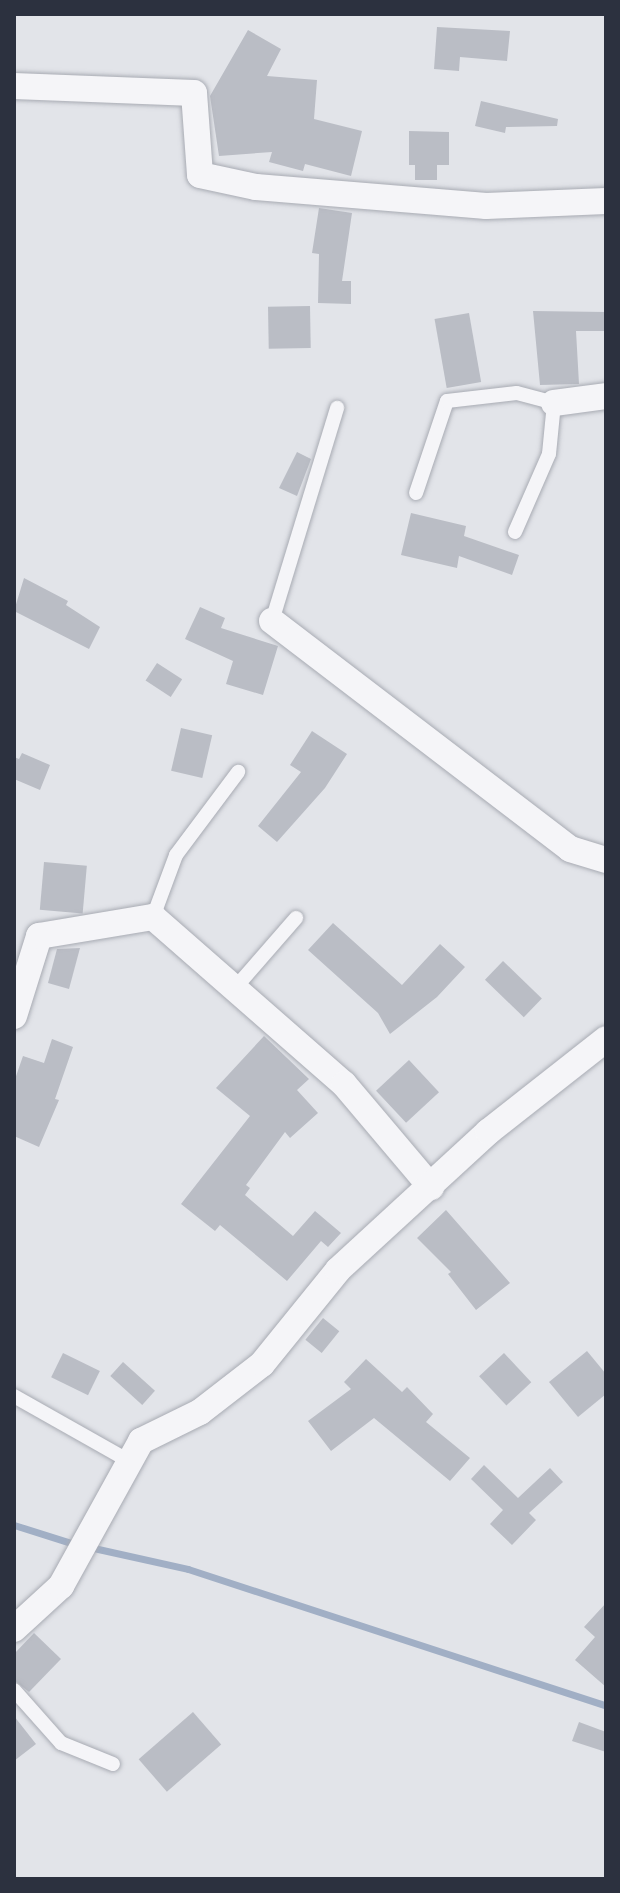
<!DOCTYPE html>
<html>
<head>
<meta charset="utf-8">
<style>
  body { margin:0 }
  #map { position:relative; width:620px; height:1893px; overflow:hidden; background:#e2e4e9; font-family:Mulish,sans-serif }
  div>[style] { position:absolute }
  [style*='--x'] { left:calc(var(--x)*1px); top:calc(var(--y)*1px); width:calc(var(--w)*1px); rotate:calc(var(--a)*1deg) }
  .stream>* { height:7px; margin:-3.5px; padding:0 3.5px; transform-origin:3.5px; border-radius:3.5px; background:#a1afc5 }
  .building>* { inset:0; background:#babdc5; transform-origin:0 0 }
  .roads { filter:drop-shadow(0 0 2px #a8abb3) drop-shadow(0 0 2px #a8abb3) }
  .lane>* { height:14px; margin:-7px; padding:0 7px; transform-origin:7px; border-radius:7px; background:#f5f5f8 }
  .street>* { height:26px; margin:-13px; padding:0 13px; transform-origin:13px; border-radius:13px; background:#f5f5f8 }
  span { translate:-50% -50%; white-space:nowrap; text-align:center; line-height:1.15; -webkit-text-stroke:6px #f2f3f7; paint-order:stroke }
  .frame { position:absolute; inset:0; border:16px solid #2c313f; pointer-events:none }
</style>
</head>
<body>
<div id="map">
  <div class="stream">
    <i style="--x:14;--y:1525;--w:66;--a:17.6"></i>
    <i style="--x:89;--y:1547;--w:101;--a:12.5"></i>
    <i style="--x:188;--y:1569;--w:440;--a:18.1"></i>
  </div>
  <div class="building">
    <i style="clip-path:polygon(437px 27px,510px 31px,507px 61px,460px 57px,459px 71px,434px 69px)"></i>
    <i style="clip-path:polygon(248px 30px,281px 49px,267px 76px,317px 80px,314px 119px,362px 131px,351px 176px,305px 164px,303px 171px,269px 162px,272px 152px,219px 156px,210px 96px)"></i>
    <i style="clip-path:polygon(481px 101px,558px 119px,557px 126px,506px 127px,505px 133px,475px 126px)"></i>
    <i style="clip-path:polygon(409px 131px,449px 132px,449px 165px,437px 165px,437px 180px,415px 180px,415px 165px,409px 165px)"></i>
    <i style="clip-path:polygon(319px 208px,352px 213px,342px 281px,351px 281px,351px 304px,318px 303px,319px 254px,312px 253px)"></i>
    <i style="left:310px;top:306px;width:42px;height:42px;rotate:89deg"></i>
    <i style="clip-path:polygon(533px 311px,606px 312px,606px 331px,576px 331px,579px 384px,540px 385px)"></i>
    <i style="left:469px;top:313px;width:70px;height:35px;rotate:80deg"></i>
    <i style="clip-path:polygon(297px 452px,311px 459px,297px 496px,279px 488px)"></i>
    <i style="clip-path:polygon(411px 513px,466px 526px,464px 536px,519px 555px,512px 575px,459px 556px,457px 568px,401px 555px)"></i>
    <i style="clip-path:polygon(24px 578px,68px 601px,66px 605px,100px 627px,89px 649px,14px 611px)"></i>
    <i style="clip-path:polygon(200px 607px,225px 618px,221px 628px,278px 646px,263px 695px,226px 684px,233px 661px,185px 639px)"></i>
    <i style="left:157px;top:663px;width:30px;height:21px;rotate:33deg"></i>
    <i style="left:181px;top:728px;width:32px;height:44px;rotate:13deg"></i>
    <i style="clip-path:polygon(312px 731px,347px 754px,325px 788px,277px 842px,258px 826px,301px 772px,290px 765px)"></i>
    <i style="clip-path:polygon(22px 753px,50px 765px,40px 790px,14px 779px,14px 757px,19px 759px)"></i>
    <i style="left:44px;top:862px;width:43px;height:48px;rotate:5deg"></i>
    <i style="clip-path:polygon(333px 923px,402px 985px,440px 944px,465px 967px,437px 997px,390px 1034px,378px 1013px,308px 950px)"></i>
    <i style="clip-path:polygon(80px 948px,69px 989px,48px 983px,57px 949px)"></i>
    <i style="left:503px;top:961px;width:54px;height:26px;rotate:44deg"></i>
    <i style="clip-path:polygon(264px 1036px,309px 1079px,297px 1090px,318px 1113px,290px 1138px,285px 1132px,246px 1185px,250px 1188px,245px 1195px,293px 1236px,315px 1211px,341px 1233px,328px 1247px,321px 1241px,287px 1281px,220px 1225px,215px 1231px,181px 1204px,250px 1116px,216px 1088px)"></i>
    <i style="clip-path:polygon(52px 1039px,73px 1047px,55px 1099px,59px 1100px,39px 1147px,14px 1136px,14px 1082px,23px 1056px,44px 1063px)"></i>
    <i style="left:409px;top:1060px;width:44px;height:45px;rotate:47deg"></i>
    <i style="clip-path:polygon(446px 1210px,510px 1283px,476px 1310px,448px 1274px,451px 1272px,417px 1238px)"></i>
    <i style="left:323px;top:1318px;width:21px;height:28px;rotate:39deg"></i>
    <i style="clip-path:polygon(587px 1351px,606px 1374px,606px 1394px,578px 1417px,549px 1382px)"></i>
    <i style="left:63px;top:1353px;width:41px;height:27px;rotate:26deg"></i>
    <i style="left:504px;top:1353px;width:40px;height:34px;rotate:47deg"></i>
    <i style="clip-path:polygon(366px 1359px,402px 1392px,407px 1387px,433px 1414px,426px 1422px,470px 1458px,450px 1481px,374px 1418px,331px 1451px,308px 1421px,351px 1389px,344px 1382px)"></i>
    <i style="left:123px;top:1362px;width:43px;height:19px;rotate:42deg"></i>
    <i style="clip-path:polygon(484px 1465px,518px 1498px,550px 1468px,563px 1482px,529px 1513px,536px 1520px,512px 1545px,490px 1524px,503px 1510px,471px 1479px)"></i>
    <i style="clip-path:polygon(606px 1603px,606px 1687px,575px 1660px,595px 1637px,584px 1627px)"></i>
    <i style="clip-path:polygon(34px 1633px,61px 1659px,29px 1692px,14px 1680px,14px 1654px)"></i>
    <i style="left:193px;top:1712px;width:43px;height:72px;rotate:49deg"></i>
    <i style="clip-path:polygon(14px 1716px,36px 1744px,14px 1761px)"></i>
    <i style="clip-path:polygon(579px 1722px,606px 1732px,606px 1752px,572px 1741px)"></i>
  </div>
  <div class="roads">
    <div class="lane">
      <i style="--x:416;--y:493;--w:97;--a:-71.4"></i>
      <i style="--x:447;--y:401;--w:70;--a:-6.5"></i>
      <i style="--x:517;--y:393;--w:38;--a:15"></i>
      <i style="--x:554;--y:403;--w:51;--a:95.6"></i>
      <i style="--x:549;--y:454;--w:85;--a:113.6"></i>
      <i style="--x:272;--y:621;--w:223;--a:-73"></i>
      <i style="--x:153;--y:917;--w:66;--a:-69.6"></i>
      <i style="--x:176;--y:855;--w:104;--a:-53.2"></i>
      <i style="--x:235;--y:988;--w:93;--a:-48.9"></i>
      <i style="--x:14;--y:1396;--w:132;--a:29.5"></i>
      <i style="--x:14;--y:1690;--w:71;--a:48.4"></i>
      <i style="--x:61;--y:1743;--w:56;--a:22"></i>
    </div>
    <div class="street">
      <i style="--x:14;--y:86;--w:180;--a:2.2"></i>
      <i style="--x:194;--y:93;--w:82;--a:85.8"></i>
      <i style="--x:200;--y:175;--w:57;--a:12.1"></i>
      <i style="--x:256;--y:187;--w:231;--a:4.7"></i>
      <i style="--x:486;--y:206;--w:120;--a:-2.4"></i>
      <i style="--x:554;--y:403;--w:52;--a:-7.7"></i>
      <i style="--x:272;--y:621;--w:375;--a:37.4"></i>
      <i style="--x:570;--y:849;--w:38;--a:17"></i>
      <i style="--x:14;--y:1016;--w:84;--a:-72.6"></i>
      <i style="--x:39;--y:936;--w:116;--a:-9.5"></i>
      <i style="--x:153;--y:917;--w:254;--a:41.2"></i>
      <i style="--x:344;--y:1084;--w:135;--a:49.8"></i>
      <i style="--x:14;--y:1629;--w:64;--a:-42.5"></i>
      <i style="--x:61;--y:1586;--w:166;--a:-61.1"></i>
      <i style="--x:141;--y:1441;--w:66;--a:-26.2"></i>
      <i style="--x:200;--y:1412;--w:78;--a:-37.7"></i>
      <i style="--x:262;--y:1364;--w:121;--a:-51"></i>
      <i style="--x:338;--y:1270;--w:204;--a:-42.6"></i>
      <i style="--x:488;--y:1132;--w:150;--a:-38.2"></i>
    </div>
  </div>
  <div class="frame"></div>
</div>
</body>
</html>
